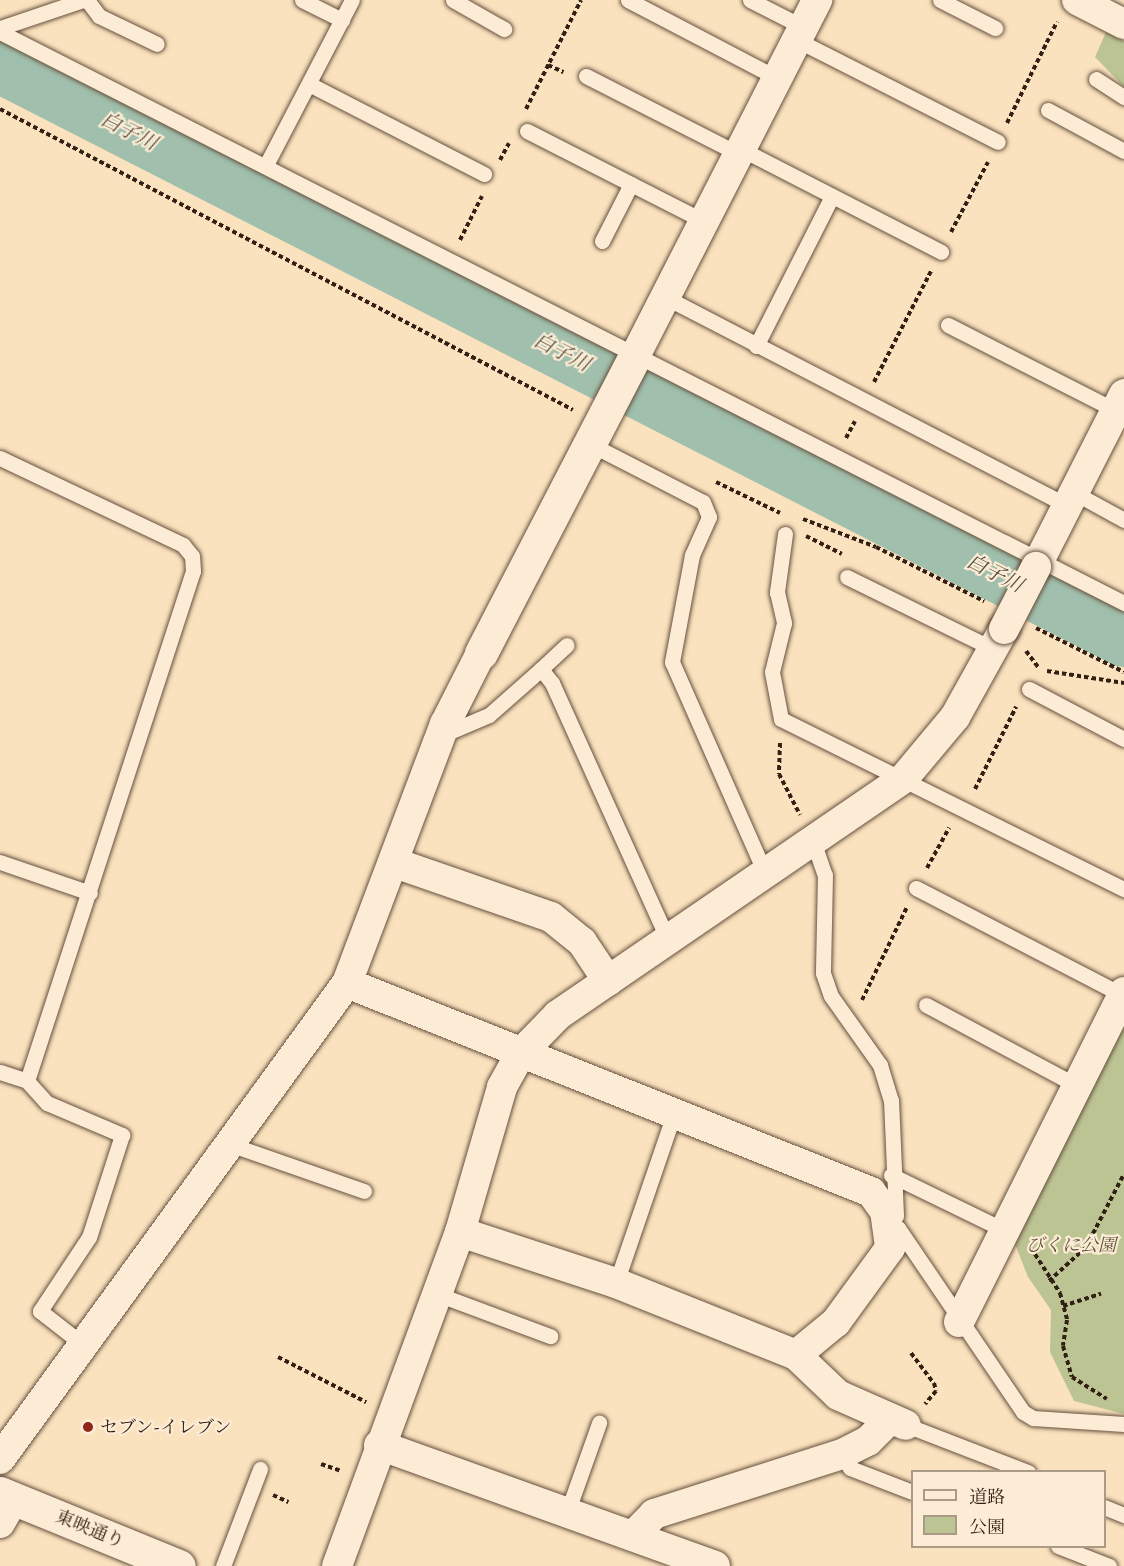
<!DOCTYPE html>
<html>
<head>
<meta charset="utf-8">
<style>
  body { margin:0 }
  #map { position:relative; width:1124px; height:1566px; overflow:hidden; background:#fbe2be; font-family:Alegreya,"Noto Serif JP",serif }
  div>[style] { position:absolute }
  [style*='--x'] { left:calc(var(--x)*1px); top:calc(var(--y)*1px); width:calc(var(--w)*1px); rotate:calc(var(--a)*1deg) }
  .green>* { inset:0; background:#bcc493 }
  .river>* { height:56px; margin:-28px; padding:0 28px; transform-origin:28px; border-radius:28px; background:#a0bfac }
  .path>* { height:4px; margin-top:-2px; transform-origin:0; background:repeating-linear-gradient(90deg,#332014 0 4.5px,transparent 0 7.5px) }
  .roads { filter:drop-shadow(0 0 2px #65503e) drop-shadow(0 0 2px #65503e) }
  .service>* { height:15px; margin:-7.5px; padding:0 7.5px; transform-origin:7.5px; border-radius:7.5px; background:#fcecd5 }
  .minor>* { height:30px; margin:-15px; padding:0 15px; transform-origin:15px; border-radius:15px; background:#fcecd5 }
  .tertiary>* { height:33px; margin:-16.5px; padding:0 16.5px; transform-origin:16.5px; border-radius:16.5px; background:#fcecd5 }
  .bridges { filter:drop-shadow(0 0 2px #65503e) drop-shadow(0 0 2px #65503e) }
  .minor-bridge>* { height:30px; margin:-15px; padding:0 15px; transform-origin:15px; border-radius:15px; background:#fcecd5 }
  .dots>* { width:16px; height:16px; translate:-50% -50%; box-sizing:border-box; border:3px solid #fcecd5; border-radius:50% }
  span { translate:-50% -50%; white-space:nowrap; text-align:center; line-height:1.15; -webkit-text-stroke:4.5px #fcecd5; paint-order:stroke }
  .park-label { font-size:18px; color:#5c513a; font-style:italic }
  .poi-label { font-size:18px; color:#332014 }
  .left { translate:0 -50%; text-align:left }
  .street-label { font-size:18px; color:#332014 }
  .water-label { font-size:20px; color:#545042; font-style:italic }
  .legend { position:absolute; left:911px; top:1470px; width:195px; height:78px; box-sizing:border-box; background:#fcecd5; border:2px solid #ac9a88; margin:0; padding:8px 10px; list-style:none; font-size:18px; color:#332014 }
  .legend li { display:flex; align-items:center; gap:12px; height:30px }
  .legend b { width:30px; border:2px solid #ac9a88 }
</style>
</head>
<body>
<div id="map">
  <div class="green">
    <i style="clip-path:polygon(1106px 32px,1124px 41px,1124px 87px,1095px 57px)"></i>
    <i style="clip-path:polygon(1124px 1020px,1124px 1414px,1074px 1401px,1050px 1352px,1051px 1310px,1028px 1277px,1013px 1239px)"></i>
  </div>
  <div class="river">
    <i style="--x:0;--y:65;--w:1262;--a:27.05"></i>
  </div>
  <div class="path">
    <i style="--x:548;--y:65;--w:17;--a:25"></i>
    <i style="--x:0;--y:109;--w:647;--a:27.71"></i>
    <i style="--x:526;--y:109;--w:122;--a:-63.2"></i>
    <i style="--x:1007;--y:123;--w:113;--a:-63.7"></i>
    <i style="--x:500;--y:160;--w:19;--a:-62"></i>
    <i style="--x:951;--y:232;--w:79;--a:-62.1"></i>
    <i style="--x:460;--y:240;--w:49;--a:-63.4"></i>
    <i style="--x:874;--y:382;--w:125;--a:-62.8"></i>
    <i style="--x:846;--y:438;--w:19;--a:-62"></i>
    <i style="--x:716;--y:482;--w:71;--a:25.8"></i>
    <i style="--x:803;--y:519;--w:78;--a:21"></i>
    <i style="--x:876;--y:547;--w:121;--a:26.6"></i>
    <i style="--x:806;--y:536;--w:40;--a:26.6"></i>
    <i style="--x:1036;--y:628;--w:98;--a:26.6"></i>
    <i style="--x:1026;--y:651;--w:20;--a:53"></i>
    <i style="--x:1047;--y:671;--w:78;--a:8.9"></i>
    <i style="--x:780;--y:743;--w:31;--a:92"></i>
    <i style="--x:779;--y:774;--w:46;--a:62.9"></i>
    <i style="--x:975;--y:789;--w:92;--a:-63.4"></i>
    <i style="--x:927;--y:868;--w:46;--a:-61.2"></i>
    <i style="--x:862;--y:1000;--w:103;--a:-64.2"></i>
    <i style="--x:1031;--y:1248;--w:54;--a:57.2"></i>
    <i style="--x:1060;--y:1293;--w:28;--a:75"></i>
    <i style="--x:1067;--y:1320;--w:26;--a:99"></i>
    <i style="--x:1063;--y:1346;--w:32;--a:74"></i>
    <i style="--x:1072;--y:1377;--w:41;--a:32.2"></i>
    <i style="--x:1049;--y:1281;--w:50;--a:-42.6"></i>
    <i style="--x:1086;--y:1247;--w:82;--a:-62.5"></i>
    <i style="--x:1063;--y:1306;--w:40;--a:-18"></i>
    <i style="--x:911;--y:1353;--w:38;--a:53"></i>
    <i style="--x:934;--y:1383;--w:8;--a:76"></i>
    <i style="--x:936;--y:1391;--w:17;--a:130"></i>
    <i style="--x:278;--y:1357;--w:99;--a:27.1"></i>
    <i style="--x:321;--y:1464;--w:21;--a:19"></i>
    <i style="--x:273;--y:1495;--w:17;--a:25"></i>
  </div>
  <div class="roads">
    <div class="service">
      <i style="--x:87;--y:0;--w:20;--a:53"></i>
      <i style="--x:99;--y:16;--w:64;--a:25.8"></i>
      <i style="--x:302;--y:0;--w:45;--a:26.6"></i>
      <i style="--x:453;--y:0;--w:59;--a:29.6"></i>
      <i style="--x:628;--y:0;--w:168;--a:27.6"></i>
      <i style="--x:750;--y:0;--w:59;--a:27"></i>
      <i style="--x:940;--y:0;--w:62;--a:27"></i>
      <i style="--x:0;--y:28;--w:88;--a:-18.6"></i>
      <i style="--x:0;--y:32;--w:1261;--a:26.93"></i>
      <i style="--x:797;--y:40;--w:225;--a:26.9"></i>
      <i style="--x:586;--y:76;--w:172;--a:27"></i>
      <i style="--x:1096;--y:79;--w:33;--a:33"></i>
      <i style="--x:309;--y:84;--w:197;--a:27.2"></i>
      <i style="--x:1048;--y:110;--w:86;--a:28.3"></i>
      <i style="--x:527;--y:131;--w:199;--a:27"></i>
      <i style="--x:741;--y:149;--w:225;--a:27.2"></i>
      <i style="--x:266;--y:165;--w:186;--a:-62.5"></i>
      <i style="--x:602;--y:241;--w:64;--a:-63"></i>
      <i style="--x:665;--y:297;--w:452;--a:27.4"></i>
      <i style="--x:948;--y:325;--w:187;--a:27"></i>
      <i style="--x:756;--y:346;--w:168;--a:-63.1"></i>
      <i style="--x:588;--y:443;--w:129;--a:27.2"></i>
      <i style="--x:703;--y:502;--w:16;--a:68"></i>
      <i style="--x:709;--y:517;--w:42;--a:114.1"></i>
      <i style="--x:692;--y:555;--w:109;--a:100.6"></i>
      <i style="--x:672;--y:662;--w:233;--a:66.2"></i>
      <i style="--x:0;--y:458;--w:203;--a:25.4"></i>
      <i style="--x:183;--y:545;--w:14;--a:51"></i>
      <i style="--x:192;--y:556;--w:15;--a:86"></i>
      <i style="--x:193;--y:571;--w:536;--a:108.03"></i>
      <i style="--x:1073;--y:492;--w:58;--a:28.8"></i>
      <i style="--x:785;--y:534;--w:59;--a:97.9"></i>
      <i style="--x:777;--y:592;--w:32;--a:77"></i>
      <i style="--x:784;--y:623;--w:50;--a:103.8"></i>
      <i style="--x:772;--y:672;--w:48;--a:79.2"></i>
      <i style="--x:781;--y:719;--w:383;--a:26.4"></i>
      <i style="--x:847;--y:577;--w:161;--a:26.2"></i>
      <i style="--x:541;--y:669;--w:35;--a:-43"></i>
      <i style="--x:1029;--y:689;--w:107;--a:27.8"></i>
      <i style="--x:442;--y:735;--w:51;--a:-23.1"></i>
      <i style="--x:489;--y:715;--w:69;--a:-41.5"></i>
      <i style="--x:541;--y:669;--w:18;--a:52"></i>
      <i style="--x:552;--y:683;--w:282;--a:65.7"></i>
      <i style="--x:813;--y:841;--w:36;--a:71"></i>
      <i style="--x:825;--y:875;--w:98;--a:91.2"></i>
      <i style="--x:823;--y:973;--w:24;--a:71"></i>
      <i style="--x:831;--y:996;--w:85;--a:54.6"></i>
      <i style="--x:880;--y:1065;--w:37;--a:73"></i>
      <i style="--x:891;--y:1100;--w:116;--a:87.5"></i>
      <i style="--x:0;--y:862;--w:95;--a:19"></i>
      <i style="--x:916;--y:888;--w:232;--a:27.4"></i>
      <i style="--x:926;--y:1005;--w:172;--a:28.1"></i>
      <i style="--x:0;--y:1072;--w:28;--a:18"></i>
      <i style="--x:27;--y:1081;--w:30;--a:48"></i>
      <i style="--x:47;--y:1103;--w:82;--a:23.1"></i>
      <i style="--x:122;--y:1135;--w:107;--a:107.9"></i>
      <i style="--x:89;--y:1237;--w:89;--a:123.5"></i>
      <i style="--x:40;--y:1311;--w:52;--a:38"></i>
      <i style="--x:229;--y:1144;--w:143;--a:19.2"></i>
      <i style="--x:891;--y:1175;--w:128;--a:26"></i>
      <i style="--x:890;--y:1229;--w:8;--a:-7"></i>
      <i style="--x:898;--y:1228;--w:222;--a:55.8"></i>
      <i style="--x:1023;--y:1412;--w:12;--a:31"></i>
      <i style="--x:1033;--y:1418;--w:91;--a:3.8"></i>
      <i style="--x:616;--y:1283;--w:179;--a:-71.1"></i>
      <i style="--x:437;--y:1294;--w:121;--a:20.4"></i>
      <i style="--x:906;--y:1425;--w:131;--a:21.1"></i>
      <i style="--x:842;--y:1454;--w:16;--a:60"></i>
      <i style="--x:850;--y:1468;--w:66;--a:21.2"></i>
      <i style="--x:1104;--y:1507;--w:22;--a:22"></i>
      <i style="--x:567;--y:1513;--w:96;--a:-70.4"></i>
      <i style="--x:1058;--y:1546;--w:55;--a:21.4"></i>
      <i style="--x:223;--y:1566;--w:104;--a:-69.1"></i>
    </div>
    <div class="minor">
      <i style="--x:1077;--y:0;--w:53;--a:27.1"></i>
      <i style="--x:632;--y:362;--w:407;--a:-62.9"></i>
      <i style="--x:1036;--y:567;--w:194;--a:-63"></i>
      <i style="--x:395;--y:863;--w:165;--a:19.1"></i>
      <i style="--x:551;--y:917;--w:40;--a:39"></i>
      <i style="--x:582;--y:942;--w:47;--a:56.3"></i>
      <i style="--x:347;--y:983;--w:564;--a:21.74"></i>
      <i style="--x:871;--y:1192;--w:24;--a:54"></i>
      <i style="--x:885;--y:1211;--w:37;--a:82"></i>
      <i style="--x:890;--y:1248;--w:92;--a:126.1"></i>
      <i style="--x:836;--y:1322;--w:52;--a:140.5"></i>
      <i style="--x:460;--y:1232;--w:164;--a:18.1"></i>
      <i style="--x:616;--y:1283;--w:194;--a:21.8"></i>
      <i style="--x:796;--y:1355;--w:58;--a:43.6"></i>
      <i style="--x:838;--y:1395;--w:74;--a:23.8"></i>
      <i style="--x:959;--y:1322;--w:369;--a:-63.4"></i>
      <i style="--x:379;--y:1445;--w:357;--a:19.8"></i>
      <i style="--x:0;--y:1459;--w:589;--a:-53.91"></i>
      <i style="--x:347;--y:983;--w:277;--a:-69.3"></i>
      <i style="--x:445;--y:724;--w:80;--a:-63.1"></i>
      <i style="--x:0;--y:1523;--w:28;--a:-60"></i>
      <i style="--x:633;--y:1536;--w:30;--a:-46"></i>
      <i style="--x:654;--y:1514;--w:197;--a:-17.7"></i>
      <i style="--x:842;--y:1454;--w:29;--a:-27"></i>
      <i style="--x:868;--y:1441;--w:28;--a:-45"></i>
      <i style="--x:337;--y:1566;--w:356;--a:-69.8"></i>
      <i style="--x:460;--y:1232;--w:151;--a:-73.8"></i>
      <i style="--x:502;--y:1087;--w:39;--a:-61"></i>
      <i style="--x:521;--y:1053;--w:53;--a:-45.8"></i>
      <i style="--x:558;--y:1015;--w:419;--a:-34.4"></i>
      <i style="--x:904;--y:778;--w:80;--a:-50.1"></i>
      <i style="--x:955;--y:717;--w:101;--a:-60.9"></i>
    </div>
    <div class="tertiary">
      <i style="--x:481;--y:653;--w:328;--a:-62.6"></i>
      <i style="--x:0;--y:1493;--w:193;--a:22.2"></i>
    </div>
  </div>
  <div class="bridges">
    <div class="minor-bridge">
      <i style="--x:1004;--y:629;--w:70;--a:-62.7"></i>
    </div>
  </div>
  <div class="dots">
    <i style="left:88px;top:1427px;background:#8f2418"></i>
  </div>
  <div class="park-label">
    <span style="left:1071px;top:1245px">びくに公園</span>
  </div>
  <div class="poi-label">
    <span class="left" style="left:100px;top:1427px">セブン-イレブン</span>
  </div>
  <div class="street-label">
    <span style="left:90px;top:1529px;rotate:22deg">東映通り</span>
  </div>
  <div class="water-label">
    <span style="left:129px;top:131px;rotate:27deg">白子川</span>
    <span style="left:562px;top:352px;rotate:27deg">白子川</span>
    <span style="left:995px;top:573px;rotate:27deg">白子川</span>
  </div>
  <ul class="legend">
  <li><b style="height:8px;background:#fcecd5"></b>道路</li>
  <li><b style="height:16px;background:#bcc493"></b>公園</li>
  </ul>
</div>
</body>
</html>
